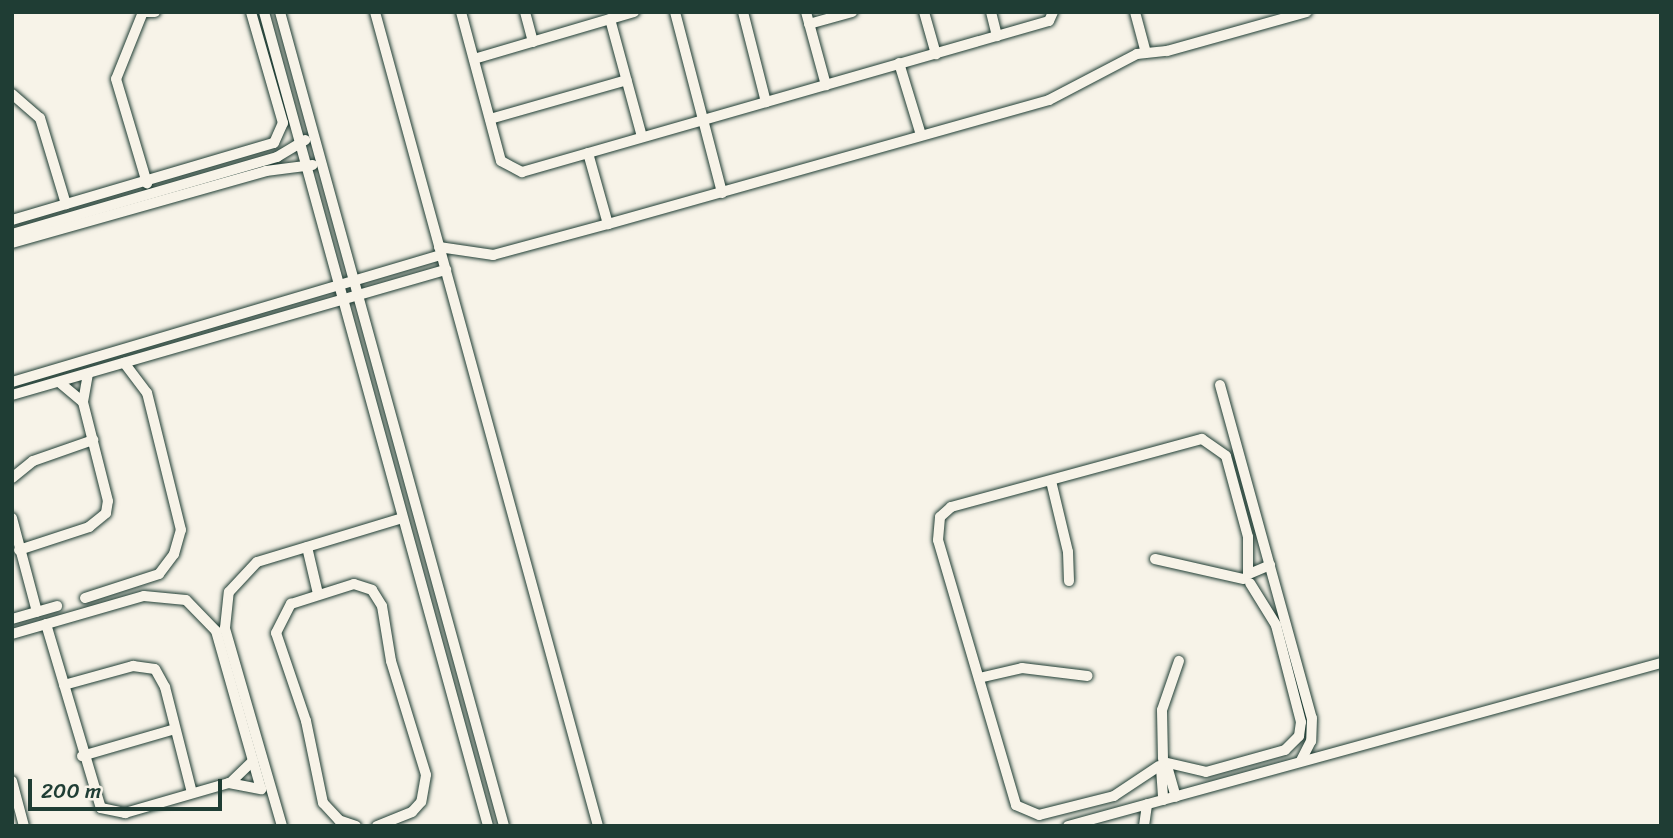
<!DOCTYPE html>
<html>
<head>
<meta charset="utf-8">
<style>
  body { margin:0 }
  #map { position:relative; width:1673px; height:838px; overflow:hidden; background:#f7f3e8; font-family:Sriracha,sans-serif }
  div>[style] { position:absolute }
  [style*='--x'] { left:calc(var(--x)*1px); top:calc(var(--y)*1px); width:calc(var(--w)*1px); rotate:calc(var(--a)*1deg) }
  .roads { filter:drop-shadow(0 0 2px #1f3d34) drop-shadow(0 0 2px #1f3d34) }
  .minor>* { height:10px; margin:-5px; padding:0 5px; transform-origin:5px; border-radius:5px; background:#f7f3e8 }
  span { translate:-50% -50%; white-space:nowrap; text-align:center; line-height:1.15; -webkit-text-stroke:6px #f7f3e8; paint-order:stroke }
  .frame { position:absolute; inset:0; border:14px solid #1f3d34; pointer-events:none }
  .scale { position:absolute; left:28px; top:779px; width:194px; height:32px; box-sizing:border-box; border:4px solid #1f3d34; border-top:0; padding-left:9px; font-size:21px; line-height:24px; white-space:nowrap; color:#1f3d34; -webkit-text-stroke:5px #f7f3e8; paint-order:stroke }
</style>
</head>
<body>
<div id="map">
  <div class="roads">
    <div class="minor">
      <i style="--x:143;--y:12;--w:72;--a:111.9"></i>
      <i style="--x:116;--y:79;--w:109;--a:73.4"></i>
      <i style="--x:145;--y:12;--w:10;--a:0"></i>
      <i style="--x:264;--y:12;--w:844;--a:74.61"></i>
      <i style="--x:280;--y:12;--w:844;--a:74.61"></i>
      <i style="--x:375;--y:12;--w:844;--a:74.68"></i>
      <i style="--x:461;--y:12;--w:154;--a:75"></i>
      <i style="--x:501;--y:161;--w:24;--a:28"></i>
      <i style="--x:522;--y:172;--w:548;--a:-15.99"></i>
      <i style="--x:1049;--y:21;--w:10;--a:-66"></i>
      <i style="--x:525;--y:12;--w:31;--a:75"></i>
      <i style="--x:675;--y:12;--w:187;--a:75.4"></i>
      <i style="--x:743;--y:12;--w:93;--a:75.7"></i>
      <i style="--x:806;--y:12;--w:76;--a:74.7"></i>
      <i style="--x:924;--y:12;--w:44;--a:74.1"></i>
      <i style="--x:991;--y:12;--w:25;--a:76"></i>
      <i style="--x:1135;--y:12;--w:42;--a:75"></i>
      <i style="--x:610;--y:19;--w:122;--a:74.8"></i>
      <i style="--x:809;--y:24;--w:45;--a:-15.6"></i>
      <i style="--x:474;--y:59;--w:167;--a:-16.4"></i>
      <i style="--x:899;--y:63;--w:75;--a:73"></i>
      <i style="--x:12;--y:94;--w:37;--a:41"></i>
      <i style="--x:40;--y:118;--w:90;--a:73.2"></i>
      <i style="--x:490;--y:119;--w:142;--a:-15.9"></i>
      <i style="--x:588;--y:153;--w:74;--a:74.3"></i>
      <i style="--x:12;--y:220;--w:273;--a:-16.4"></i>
      <i style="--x:274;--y:143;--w:22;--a:-66"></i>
      <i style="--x:283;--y:123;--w:116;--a:-106.1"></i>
      <i style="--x:12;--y:234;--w:276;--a:-16.2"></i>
      <i style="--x:277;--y:157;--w:33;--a:-31"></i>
      <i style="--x:12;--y:243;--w:264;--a:-15.8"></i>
      <i style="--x:266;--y:171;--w:47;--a:-7.3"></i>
      <i style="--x:439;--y:247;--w:55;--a:8.4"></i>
      <i style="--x:493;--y:255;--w:119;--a:-15.1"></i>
      <i style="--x:608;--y:224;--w:458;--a:-15.7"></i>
      <i style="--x:1049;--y:100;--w:99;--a:-27.6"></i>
      <i style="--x:1137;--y:54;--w:30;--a:-6"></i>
      <i style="--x:1167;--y:51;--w:145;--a:-15.6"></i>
      <i style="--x:12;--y:382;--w:447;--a:-16.5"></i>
      <i style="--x:59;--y:382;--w:31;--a:40"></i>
      <i style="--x:1220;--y:385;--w:345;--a:74.6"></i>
      <i style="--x:1312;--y:718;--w:23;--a:92"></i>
      <i style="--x:1311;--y:741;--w:22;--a:117"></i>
      <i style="--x:12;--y:395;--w:452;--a:-16.1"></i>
      <i style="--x:12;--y:478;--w:27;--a:-39"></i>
      <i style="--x:33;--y:461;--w:64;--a:-19.3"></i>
      <i style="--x:1051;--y:481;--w:73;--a:76.5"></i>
      <i style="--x:1068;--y:552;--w:29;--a:88"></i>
      <i style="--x:12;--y:518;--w:97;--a:75.1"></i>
      <i style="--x:307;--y:547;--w:48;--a:76.8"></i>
      <i style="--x:19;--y:550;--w:74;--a:-18.2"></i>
      <i style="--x:89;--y:527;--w:22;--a:-39"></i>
      <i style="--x:106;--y:513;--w:12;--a:-81"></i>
      <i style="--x:108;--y:501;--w:102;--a:-104.2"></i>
      <i style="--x:83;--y:402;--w:28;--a:-80"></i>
      <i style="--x:1155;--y:559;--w:91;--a:12.7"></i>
      <i style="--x:1249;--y:574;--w:23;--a:-23"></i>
      <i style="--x:85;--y:598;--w:78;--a:-18"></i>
      <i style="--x:159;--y:574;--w:25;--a:-53"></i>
      <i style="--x:174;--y:554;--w:25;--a:-74"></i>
      <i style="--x:181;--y:530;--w:141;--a:-103.9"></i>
      <i style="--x:147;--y:393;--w:38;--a:-127"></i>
      <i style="--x:12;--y:619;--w:47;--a:-16.1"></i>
      <i style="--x:46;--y:624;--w:192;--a:73.4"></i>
      <i style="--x:101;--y:808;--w:25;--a:12"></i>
      <i style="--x:125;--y:813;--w:108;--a:-16.1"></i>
      <i style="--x:229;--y:783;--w:33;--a:11"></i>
      <i style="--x:12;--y:634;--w:137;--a:-16.1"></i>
      <i style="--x:144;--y:596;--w:42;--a:5.4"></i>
      <i style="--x:186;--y:600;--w:43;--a:45.9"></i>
      <i style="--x:216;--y:631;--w:164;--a:74.1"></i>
      <i style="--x:979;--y:678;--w:44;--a:-13.1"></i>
      <i style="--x:1022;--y:668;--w:66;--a:6.9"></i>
      <i style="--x:64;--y:685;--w:72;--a:-15.4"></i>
      <i style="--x:133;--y:666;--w:22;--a:8"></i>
      <i style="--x:155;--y:669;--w:21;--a:61"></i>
      <i style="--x:165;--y:687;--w:109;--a:75.7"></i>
      <i style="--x:82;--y:756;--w:97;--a:-16.2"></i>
      <i style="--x:1163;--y:759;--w:49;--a:-91.2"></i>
      <i style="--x:1162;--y:710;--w:52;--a:-70.9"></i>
      <i style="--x:1168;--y:763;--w:39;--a:13"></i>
      <i style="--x:1206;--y:772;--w:82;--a:-15.6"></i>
      <i style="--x:1285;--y:750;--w:20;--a:-45"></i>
      <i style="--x:1299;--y:736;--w:14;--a:-82"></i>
      <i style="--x:1301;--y:722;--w:100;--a:-104.5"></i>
      <i style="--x:1276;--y:625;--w:49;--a:-121.8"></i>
      <i style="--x:1159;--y:766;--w:54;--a:146.3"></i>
      <i style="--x:1114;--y:796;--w:77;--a:165.8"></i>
      <i style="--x:1039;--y:815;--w:25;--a:-157"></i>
      <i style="--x:1016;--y:805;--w:276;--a:-106.4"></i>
      <i style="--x:938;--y:540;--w:23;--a:-85"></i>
      <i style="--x:940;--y:517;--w:15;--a:-42"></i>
      <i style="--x:951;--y:507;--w:260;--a:-15.2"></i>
      <i style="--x:1202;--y:439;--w:29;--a:35"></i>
      <i style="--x:1226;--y:456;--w:84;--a:74.8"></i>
      <i style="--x:1248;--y:537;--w:37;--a:90"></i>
      <i style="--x:1167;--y:766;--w:32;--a:74"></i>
      <i style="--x:1161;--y:768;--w:32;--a:86"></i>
      <i style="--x:12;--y:781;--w:47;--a:75.1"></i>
      <i style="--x:230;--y:783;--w:32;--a:-44"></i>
      <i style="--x:282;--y:826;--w:206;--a:-106.1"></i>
      <i style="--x:225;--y:628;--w:36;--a:-84"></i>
      <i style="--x:229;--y:592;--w:41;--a:-47"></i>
      <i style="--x:257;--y:562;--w:152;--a:-16.8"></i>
      <i style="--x:356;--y:826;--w:18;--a:-161"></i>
      <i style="--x:339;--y:820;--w:23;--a:-133"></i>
      <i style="--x:323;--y:803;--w:84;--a:-101.7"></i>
      <i style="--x:306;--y:721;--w:93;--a:-108.8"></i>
      <i style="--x:276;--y:633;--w:33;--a:-63"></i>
      <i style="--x:291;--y:604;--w:66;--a:-17.6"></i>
      <i style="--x:354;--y:584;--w:19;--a:18"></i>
      <i style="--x:372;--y:590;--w:19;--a:58"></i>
      <i style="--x:382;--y:606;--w:56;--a:80.7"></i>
      <i style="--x:391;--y:661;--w:119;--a:72.9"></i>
      <i style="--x:426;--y:775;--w:27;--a:100"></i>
      <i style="--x:421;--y:802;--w:13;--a:132"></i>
      <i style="--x:412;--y:812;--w:38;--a:158"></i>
      <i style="--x:1068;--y:826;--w:615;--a:-15.37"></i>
      <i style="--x:1144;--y:826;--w:22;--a:-82"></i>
    </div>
  </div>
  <div class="frame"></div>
  <div class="scale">200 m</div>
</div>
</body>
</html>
